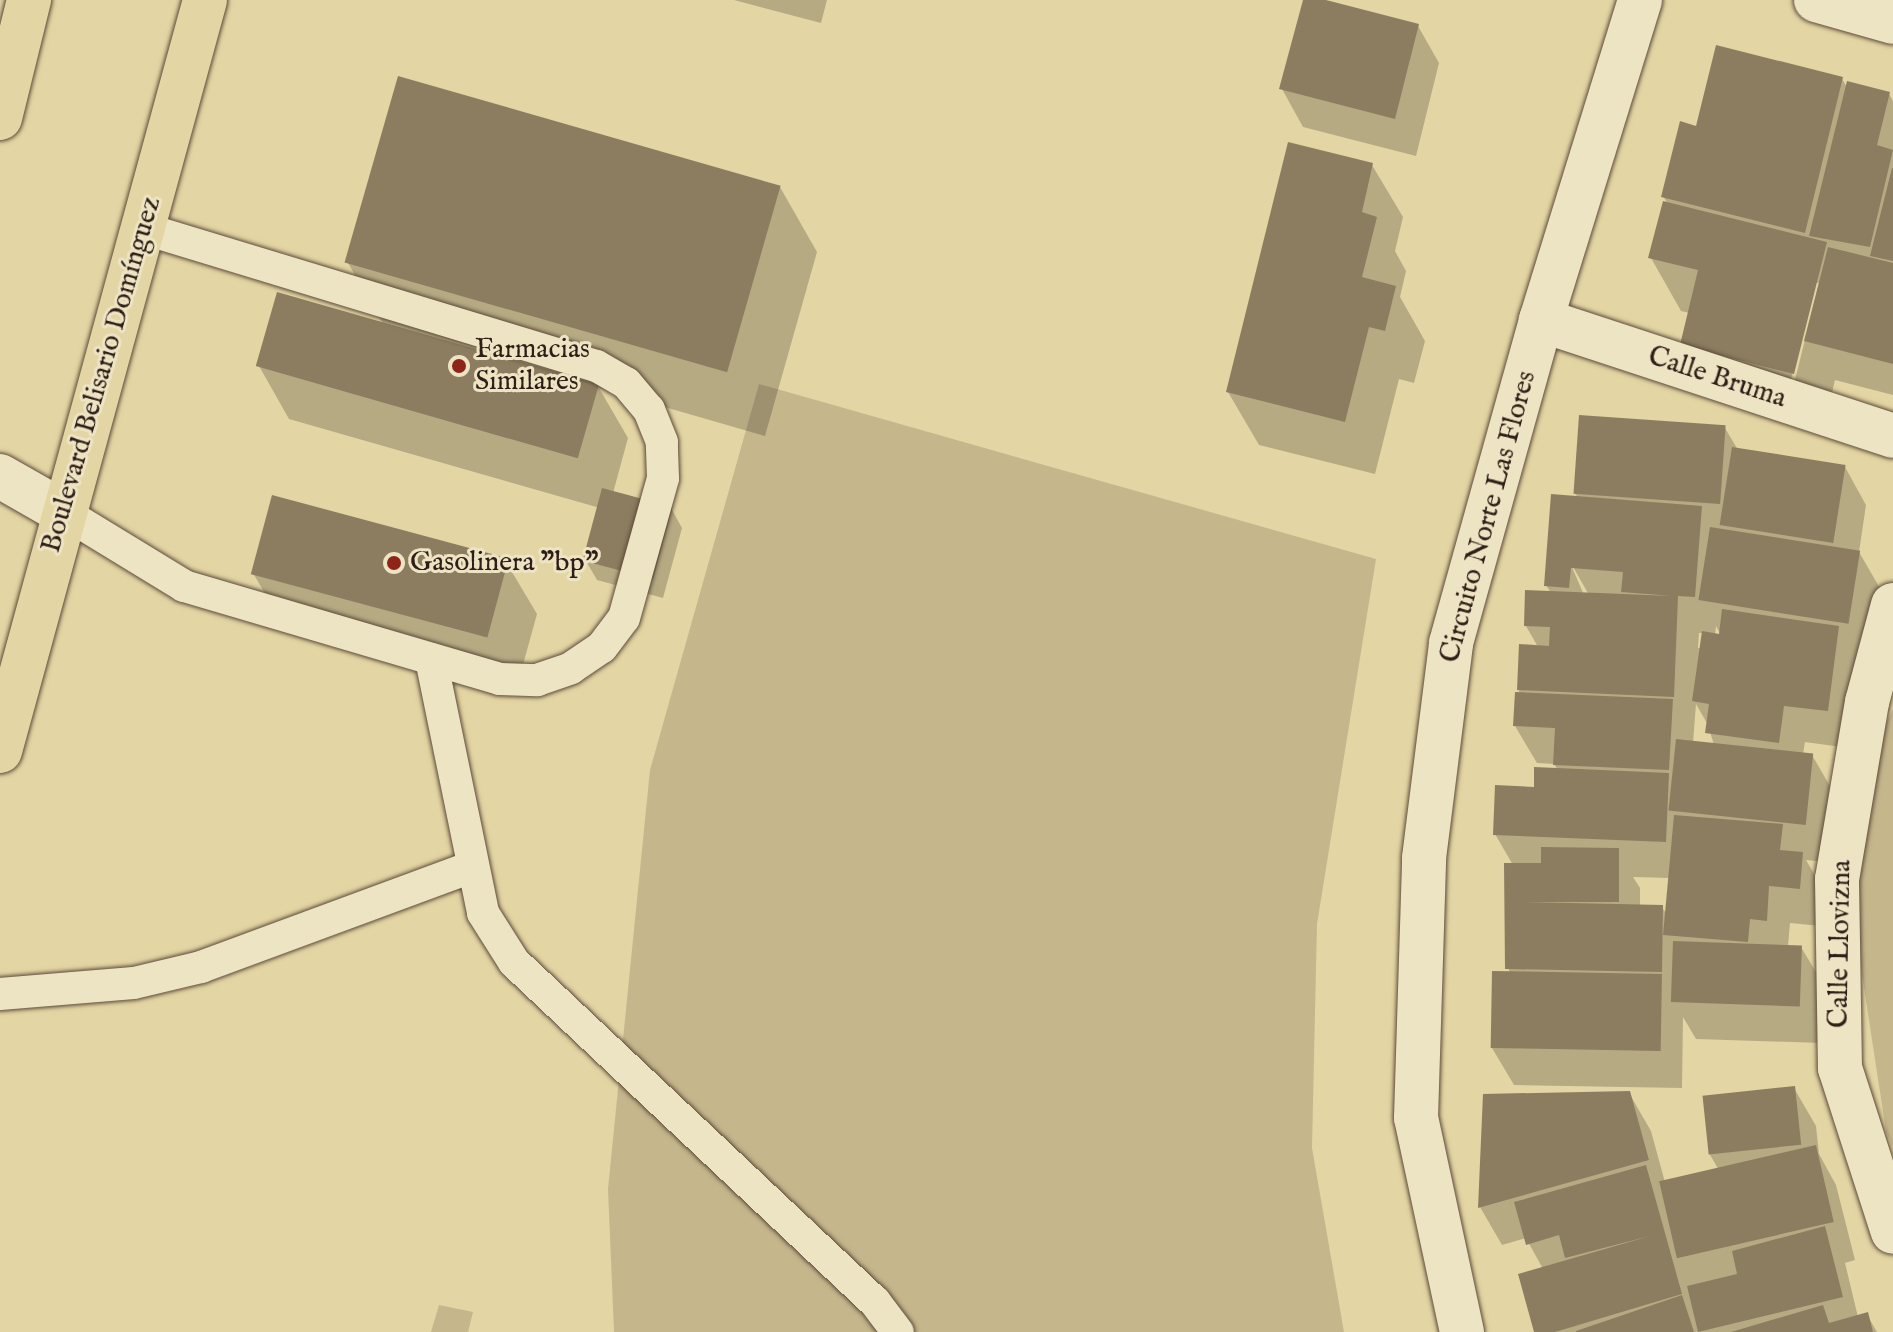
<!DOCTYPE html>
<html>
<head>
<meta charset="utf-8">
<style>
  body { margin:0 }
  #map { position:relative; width:1893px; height:1332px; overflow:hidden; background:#e4d5a4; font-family:"IM FELL English",serif }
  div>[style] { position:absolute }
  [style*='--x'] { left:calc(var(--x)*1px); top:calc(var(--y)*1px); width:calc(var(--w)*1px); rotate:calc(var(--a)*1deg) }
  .green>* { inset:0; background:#c5b68c }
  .shadow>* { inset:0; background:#0003 }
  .building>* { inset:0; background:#8d7d60; transform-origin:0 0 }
  .roads { filter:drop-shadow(0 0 2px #5c4c3a) drop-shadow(0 0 2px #5c4c3a) }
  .lane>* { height:32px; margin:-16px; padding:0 16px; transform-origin:16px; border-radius:16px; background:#ede4c4 }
  .street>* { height:44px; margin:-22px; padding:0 22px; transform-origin:22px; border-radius:22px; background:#ede4c4 }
  .secondary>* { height:44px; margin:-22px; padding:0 22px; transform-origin:22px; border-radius:22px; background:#ede4c4 }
  .primary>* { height:44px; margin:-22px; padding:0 22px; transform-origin:22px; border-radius:22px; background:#e4d5a4 }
  .dots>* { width:22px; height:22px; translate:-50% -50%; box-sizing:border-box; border:4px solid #ede4c4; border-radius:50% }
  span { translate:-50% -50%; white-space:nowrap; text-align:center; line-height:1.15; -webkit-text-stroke:6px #ede4c4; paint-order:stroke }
  .poi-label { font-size:28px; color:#2f1e17 }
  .left { translate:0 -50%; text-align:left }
  .street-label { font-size:28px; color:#2f1e17 }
</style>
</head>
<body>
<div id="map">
  <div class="green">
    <i style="clip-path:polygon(759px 384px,1376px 559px,1317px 924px,1312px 1148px,1344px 1332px,614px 1332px,608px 1189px,650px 770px)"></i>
    <i style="clip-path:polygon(1893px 709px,1893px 1148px,1886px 1131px,1859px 955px,1857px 871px,1884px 728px)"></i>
    <i style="clip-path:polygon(439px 1305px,473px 1312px,468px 1332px,431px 1332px)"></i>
  </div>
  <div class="shadow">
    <i style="clip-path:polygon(734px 0,827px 0,821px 23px)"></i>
    <i style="clip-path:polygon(1305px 0,1418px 26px,1439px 63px,1416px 156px,1303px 127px,1282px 89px)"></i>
    <i style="clip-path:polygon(evenodd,1842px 79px,1848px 89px,1889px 94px,1893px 101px,1893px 395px,1835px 380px,1824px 426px,1712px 397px,1690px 313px,1681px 311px,1651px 258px,1668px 204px,1663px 196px,1697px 128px,1842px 79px,1815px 283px,1819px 283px,1794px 384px,1790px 383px,1815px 283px)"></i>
    <i style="clip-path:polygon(1372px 165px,1403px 217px,1395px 251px,1406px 271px,1400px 297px,1425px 341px,1414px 383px,1399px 379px,1375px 474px,1259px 445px,1228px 392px)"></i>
    <i style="clip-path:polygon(780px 187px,817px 252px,765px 436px,599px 388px,628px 438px,613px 493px,671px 508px,682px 528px,663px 598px,597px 580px,586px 561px,600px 508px,289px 419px,259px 366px,383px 324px,348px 263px)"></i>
    <i style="clip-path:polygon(evenodd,1725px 428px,1738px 450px,1845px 467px,1866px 505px,1859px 552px,1881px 590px,1849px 748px,1805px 742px,1803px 754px,1812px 755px,1834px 793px,1827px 862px,1806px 860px,1824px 891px,1821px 926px,1790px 923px,1788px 946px,1801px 947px,1823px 984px,1822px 1043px,1696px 1039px,1683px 1017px,1682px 1088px,1514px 1085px,1492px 1048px,1509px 973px,1513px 865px,1495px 834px,1558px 770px,1554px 764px,1537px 763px,1515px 726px,1519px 690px,1538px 647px,1526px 626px,1551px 593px,1546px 585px,1578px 498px,1575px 493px,1725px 428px,1568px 558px,1589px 595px,1584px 595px,1568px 558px,1725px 428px,1716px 626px,1722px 637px,1715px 636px,1716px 626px,1725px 428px,1699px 633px,1704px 633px,1702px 648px,1698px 648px,1699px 633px,1725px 428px,1696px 704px,1708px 725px,1714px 745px,1693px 743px,1696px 704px,1725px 428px,1633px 877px,1670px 878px,1667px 915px,1662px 907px,1640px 906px,1640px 888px,1633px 877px)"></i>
    <i style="clip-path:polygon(506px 562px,537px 614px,516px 690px,284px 626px,253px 573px)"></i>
    <i style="clip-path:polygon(1794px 1088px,1816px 1126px,1819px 1154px,1836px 1185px,1855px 1260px,1845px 1263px,1858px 1317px,1867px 1315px,1877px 1332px,1536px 1332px,1543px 1269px,1526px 1238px,1502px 1245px,1480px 1207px,1629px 1093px,1651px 1131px,1666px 1186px,1720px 1172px,1709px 1153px)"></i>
  </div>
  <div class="building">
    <i style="clip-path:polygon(1303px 0,1326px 0,1419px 24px,1395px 119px,1279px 89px)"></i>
    <i style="clip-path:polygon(1716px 45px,1843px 77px,1805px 233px,1661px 197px,1680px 121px,1696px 126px)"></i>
    <i style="left:398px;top:76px;width:398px;height:194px;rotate:16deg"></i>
    <i style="clip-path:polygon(1847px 81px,1890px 92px,1877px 145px,1893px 150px,1870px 247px,1809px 236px)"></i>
    <i style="clip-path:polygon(1288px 142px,1373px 163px,1362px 212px,1377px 217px,1362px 277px,1396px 286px,1385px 331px,1369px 327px,1345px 422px,1226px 392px)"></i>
    <i style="clip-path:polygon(1892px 168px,1893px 168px,1893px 261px,1870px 256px)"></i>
    <i style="clip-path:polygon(1663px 201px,1827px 242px,1794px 374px,1680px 345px,1698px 270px,1648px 258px)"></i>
    <i style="clip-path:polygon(1828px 247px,1893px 263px,1893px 364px,1804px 341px)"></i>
    <i style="left:277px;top:292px;width:335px;height:77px;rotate:16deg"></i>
    <i style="left:1579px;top:415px;width:147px;height:79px;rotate:4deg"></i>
    <i style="left:1732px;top:447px;width:115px;height:79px;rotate:9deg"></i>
    <i style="left:602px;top:488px;width:73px;height:75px;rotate:15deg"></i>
    <i style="clip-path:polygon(1551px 494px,1702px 506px,1695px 597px,1678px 596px,1674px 697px,1517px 690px,1519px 644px,1549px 646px,1550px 627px,1524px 626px,1525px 590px,1672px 596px,1621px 592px,1623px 572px,1571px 568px,1569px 588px,1544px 586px)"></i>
    <i style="left:272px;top:495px;width:245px;height:82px;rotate:15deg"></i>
    <i style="left:1710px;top:527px;width:152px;height:74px;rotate:9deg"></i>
    <i style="clip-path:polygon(1722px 609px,1839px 626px,1828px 711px,1784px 706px,1779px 743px,1705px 733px,1709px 704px,1692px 701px,1702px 631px,1719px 634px)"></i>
    <i style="clip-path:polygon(1515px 692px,1673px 699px,1669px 770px,1553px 765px,1555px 728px,1513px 726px)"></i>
    <i style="left:1676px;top:739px;width:138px;height:72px;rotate:6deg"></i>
    <i style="clip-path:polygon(1534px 767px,1669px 773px,1666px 842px,1493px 835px,1495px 785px,1534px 787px)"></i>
    <i style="clip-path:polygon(1674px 815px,1783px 824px,1780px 850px,1803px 852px,1800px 889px,1769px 886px,1767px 921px,1750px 919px,1748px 942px,1663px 935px)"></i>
    <i style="clip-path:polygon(1541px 847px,1619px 848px,1619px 902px,1524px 902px,1663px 905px,1662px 972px,1505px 969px,1504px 863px,1541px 863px)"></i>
    <i style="left:1673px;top:941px;width:129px;height:61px;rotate:2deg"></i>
    <i style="left:1492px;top:971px;width:170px;height:77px;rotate:1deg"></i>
    <i style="left:1795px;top:1086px;width:59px;height:93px;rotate:84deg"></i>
    <i style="clip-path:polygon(1630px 1091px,1649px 1160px,1478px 1208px,1483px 1094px)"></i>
    <i style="left:1816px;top:1145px;width:79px;height:161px;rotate:77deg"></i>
    <i style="clip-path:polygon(1646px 1165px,1682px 1294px,1555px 1332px,1534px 1332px,1518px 1274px,1650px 1236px,1565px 1258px,1559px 1235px,1526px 1245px,1514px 1202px)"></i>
    <i style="clip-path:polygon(1825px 1226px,1843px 1297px,1698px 1332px,1687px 1286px,1737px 1274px,1732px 1251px)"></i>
    <i style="clip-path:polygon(1682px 1295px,1694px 1332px,1576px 1332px,1576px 1331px)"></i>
    <i style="clip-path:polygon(1823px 1305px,1829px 1323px,1868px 1312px,1873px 1332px,1731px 1332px)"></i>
  </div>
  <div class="roads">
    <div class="lane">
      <i style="--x:63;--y:512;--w:142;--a:31.4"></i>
      <i style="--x:184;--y:586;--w:329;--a:16.4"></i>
      <i style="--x:500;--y:679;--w:37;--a:2"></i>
      <i style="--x:537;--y:680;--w:36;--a:-19"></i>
      <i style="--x:571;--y:668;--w:37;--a:-34"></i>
      <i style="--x:602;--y:647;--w:36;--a:-53"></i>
      <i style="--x:624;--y:618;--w:145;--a:-74.4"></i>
      <i style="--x:663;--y:478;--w:36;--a:-92"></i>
      <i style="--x:662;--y:442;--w:35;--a:-112"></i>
      <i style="--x:649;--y:410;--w:35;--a:-130"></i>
      <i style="--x:626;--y:383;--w:34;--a:-150"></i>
      <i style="--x:596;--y:366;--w:474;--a:-163.1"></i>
      <i style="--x:431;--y:659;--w:259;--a:78.4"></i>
      <i style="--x:483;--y:913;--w:58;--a:57.7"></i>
      <i style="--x:514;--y:962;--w:496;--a:43.3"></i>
      <i style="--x:875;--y:1302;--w:38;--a:53"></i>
      <i style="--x:0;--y:994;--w:134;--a:-4.7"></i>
      <i style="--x:134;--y:983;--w:69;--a:-13.4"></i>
      <i style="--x:201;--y:967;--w:289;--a:-20.3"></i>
    </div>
    <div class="street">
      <i style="--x:1816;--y:0;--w:80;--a:15.9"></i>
      <i style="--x:1541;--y:320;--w:371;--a:18.2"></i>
      <i style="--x:1893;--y:605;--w:100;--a:105"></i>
      <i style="--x:1867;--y:702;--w:180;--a:99.6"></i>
      <i style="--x:1837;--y:879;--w:189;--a:89.1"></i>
      <i style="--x:1840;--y:1068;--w:172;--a:72.1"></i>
      <i style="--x:1462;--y:1332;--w:219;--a:-102.1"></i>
      <i style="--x:1416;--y:1118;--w:260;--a:-88.2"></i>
      <i style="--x:1424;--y:858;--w:217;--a:-82.8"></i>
      <i style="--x:1451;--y:643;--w:335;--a:-74.4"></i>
      <i style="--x:1541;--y:320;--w:335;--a:-72.8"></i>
    </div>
    <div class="secondary">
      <i style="--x:0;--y:476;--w:73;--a:29.7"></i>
    </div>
    <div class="primary">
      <i style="--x:0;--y:118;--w:122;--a:-76.2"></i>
      <i style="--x:0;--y:751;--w:778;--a:-74.73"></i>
    </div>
  </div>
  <div class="dots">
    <i style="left:459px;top:366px;background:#8f2418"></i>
    <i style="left:394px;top:563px;background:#8f2418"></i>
  </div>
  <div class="poi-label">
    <span class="left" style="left:475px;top:366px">Farmacias<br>Similares</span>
    <span class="left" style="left:410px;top:563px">Gasolinera "bp"</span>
  </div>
  <div class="street-label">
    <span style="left:102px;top:375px;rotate:-74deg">Boulevard Belisario Domínguez</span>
    <span style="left:1717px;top:378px;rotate:18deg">Calle Bruma</span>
    <span style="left:1489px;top:517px;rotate:-75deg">Circuito Norte Las Flores</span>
    <span style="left:1841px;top:944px;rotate:-89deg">Calle Llovizna</span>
  </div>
</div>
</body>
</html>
